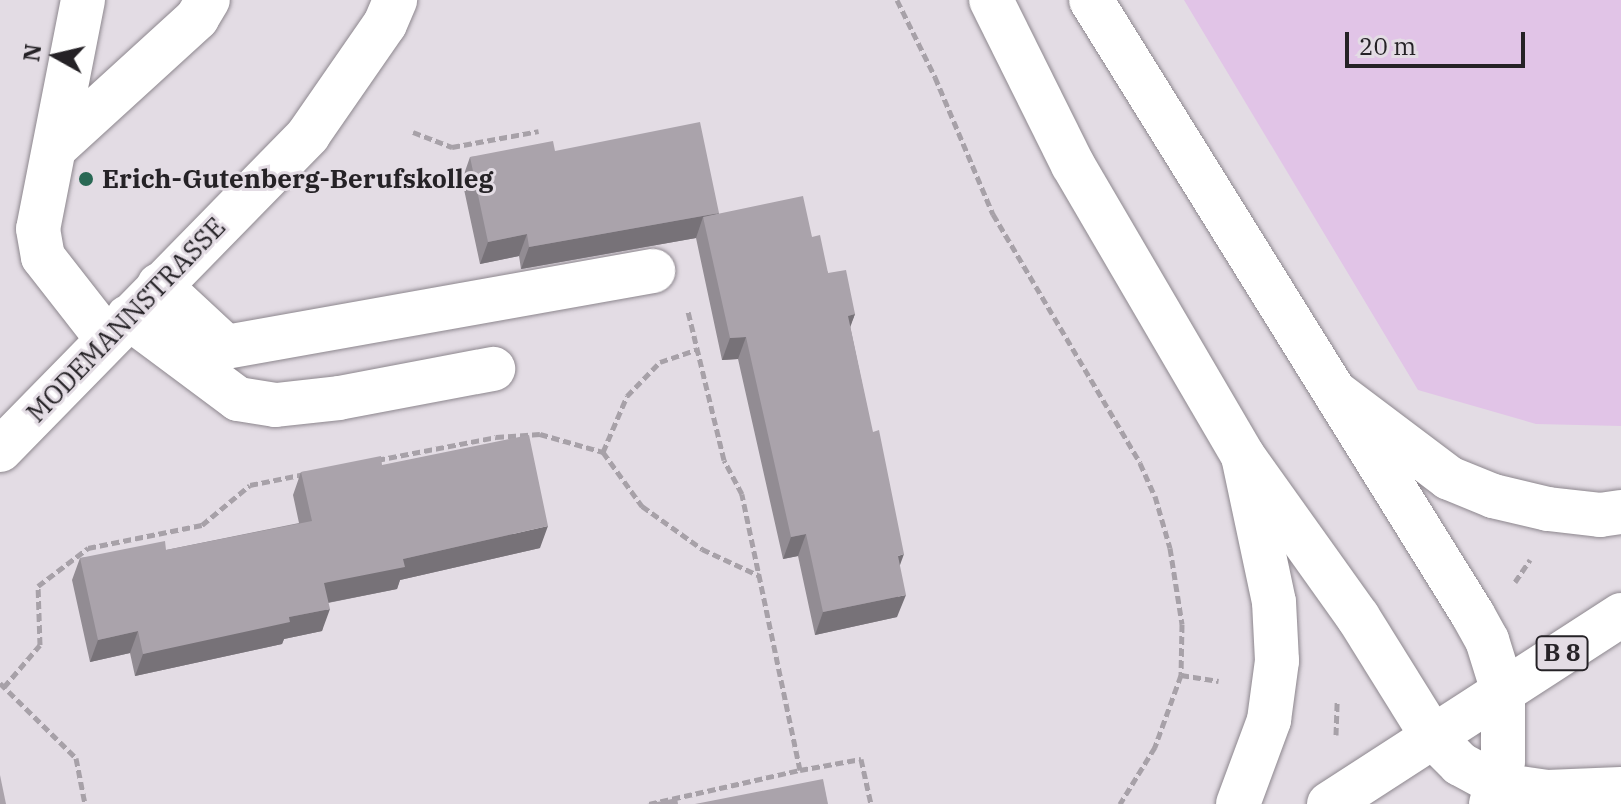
<!DOCTYPE html>
<html>
<head>
<meta charset="utf-8">
<style>
  body { margin:0 }
  #map { position:relative; width:1621px; height:804px; overflow:hidden; background:#e3dce4; font-family:"IBM Plex Serif",serif }
  div>[style] { position:absolute }
  [style*='--x'] { left:calc(var(--x)*1px); top:calc(var(--y)*1px); width:calc(var(--w)*1px); rotate:calc(var(--a)*1deg) }
  .green>* { inset:0; background:#e1c4e7 }
  .path>* { height:5px; margin-top:-2.5px; transform-origin:0; background:repeating-linear-gradient(90deg,#a7a1a8 0 8px,transparent 0 12px) }
  .roads { filter:drop-shadow(0 0 2px #8d878e) drop-shadow(0 0 2px #8d878e) }
  .minor>* { height:44px; margin:-22px; padding:0 22px; transform-origin:22px; border-radius:22px; background:#fff }
  .major>* { height:44px; margin:-22px; padding:0 22px; transform-origin:22px; border-radius:22px; background:#fff }
  .highway>* { height:44px; margin:-22px; padding:0 22px; transform-origin:22px; border-radius:22px; background:#fff }
  .wall>* { inset:0; background:#928c93 }
  .shaded-wall>* { inset:0; background:#777278 }
  .building>* { inset:0; background:#aaa3ab }
  .dots>* { width:22px; height:22px; translate:-50% -50%; box-sizing:border-box; border:4px solid #e3dce4; border-radius:50% }
  span { translate:-50% -50%; white-space:nowrap; text-align:center; line-height:1.15; -webkit-text-stroke:6px #e3dce4; paint-order:stroke }
  .shield-label span { padding:2px 6px; background:#e3dce4; border:2px solid; border-radius:6px; -webkit-text-stroke-width:0 }
  .shield-label { font-size:24px; color:#252226; font-weight:700 }
  .poi-label { font-size:26px; color:#252226; font-weight:700 }
  .left { translate:0 -50%; text-align:left }
  .street-label { font-size:26px; color:#252226 }
  .north { position:absolute; left:16px; top:16px; width:80px; height:80px; -webkit-text-stroke:6px #e3dce4; paint-order:stroke; rotate:278deg; font-size:22px; font-weight:700; line-height:32px; text-align:center; color:#252226 }
  .north::after { content:''; display:block; margin:auto; width:28px; height:36px; background:#252226; clip-path:polygon(50% 0,100% 100%,50% 72%,0 100%) }
  .scale { position:absolute; left:1345px; top:32px; width:180px; height:36px; box-sizing:border-box; border:4px solid #252226; border-top:0; padding-left:10px; font-size:24px; line-height:28px; white-space:nowrap; color:#252226; -webkit-text-stroke:6px #e3dce4; paint-order:stroke }
</style>
</head>
<body>
<div id="map">
  <div class="green">
    <i style="clip-path:polygon(1184px 0,1621px 0,1621px 426px,1536px 424px,1418px 390px)"></i>
  </div>
  <div class="path">
    <i style="--x:897;--y:0;--w:86;--a:63.7"></i>
    <i style="--x:935;--y:77;--w:149;--a:67.1"></i>
    <i style="--x:993;--y:214;--w:289;--a:59.4"></i>
    <i style="--x:1140;--y:463;--w:36;--a:66"></i>
    <i style="--x:1155;--y:496;--w:54;--a:73.9"></i>
    <i style="--x:1170;--y:548;--w:77;--a:81"></i>
    <i style="--x:1182;--y:624;--w:51;--a:91.1"></i>
    <i style="--x:1181;--y:675;--w:77;--a:109.9"></i>
    <i style="--x:1155;--y:747;--w:67;--a:121.6"></i>
    <i style="--x:413;--y:132;--w:42;--a:21"></i>
    <i style="--x:452;--y:147;--w:88;--a:-10.4"></i>
    <i style="--x:603;--y:452;--w:61;--a:-66.8"></i>
    <i style="--x:627;--y:396;--w:47;--a:-45.9"></i>
    <i style="--x:660;--y:362;--w:40;--a:-18.9"></i>
    <i style="--x:377;--y:460;--w:121;--a:-10.9"></i>
    <i style="--x:496;--y:437;--w:44;--a:-3.9"></i>
    <i style="--x:540;--y:434;--w:66;--a:15.9"></i>
    <i style="--x:603;--y:452;--w:67;--a:54.2"></i>
    <i style="--x:642;--y:506;--w:74;--a:35.6"></i>
    <i style="--x:702;--y:549;--w:64;--a:25"></i>
    <i style="--x:1515;--y:582;--w:27;--a:-56"></i>
    <i style="--x:1181;--y:675;--w:38;--a:9"></i>
    <i style="--x:0;--y:683;--w:107;--a:44.6"></i>
    <i style="--x:76;--y:758;--w:47;--a:78.9"></i>
    <i style="--x:4;--y:687;--w:55;--a:-49.4"></i>
    <i style="--x:40;--y:645;--w:59;--a:-91.9"></i>
    <i style="--x:38;--y:586;--w:63;--a:-37.2"></i>
    <i style="--x:88;--y:548;--w:116;--a:-11.4"></i>
    <i style="--x:202;--y:525;--w:62;--a:-39.8"></i>
    <i style="--x:250;--y:485;--w:56;--a:-11.3"></i>
    <i style="--x:1336;--y:735;--w:35;--a:-88"></i>
    <i style="--x:800;--y:770;--w:62;--a:-10.2"></i>
    <i style="--x:861;--y:759;--w:46;--a:77.5"></i>
    <i style="--x:649;--y:804;--w:155;--a:-12.7"></i>
    <i style="--x:800;--y:770;--w:282;--a:-101.9"></i>
    <i style="--x:742;--y:494;--w:38;--a:-118"></i>
    <i style="--x:724;--y:460;--w:153;--a:-103.6"></i>
  </div>
  <div class="roads">
    <div class="minor">
      <i style="--x:83;--y:0;--w:233;--a:101.1"></i>
      <i style="--x:38;--y:229;--w:28;--a:80"></i>
      <i style="--x:43;--y:257;--w:104;--a:52"></i>
      <i style="--x:57;--y:146;--w:190;--a:-42.4"></i>
      <i style="--x:197;--y:18;--w:21;--a:-59"></i>
      <i style="--x:159;--y:285;--w:91;--a:42.8"></i>
      <i style="--x:226;--y:347;--w:434;--a:-10.1"></i>
      <i style="--x:128;--y:317;--w:137;--a:36.7"></i>
      <i style="--x:238;--y:399;--w:38;--a:9"></i>
      <i style="--x:276;--y:405;--w:63;--a:-6.3"></i>
      <i style="--x:339;--y:398;--w:157;--a:-10.7"></i>
      <i style="--x:0;--y:450;--w:441;--a:-45.6"></i>
      <i style="--x:308;--y:135;--w:135;--a:-55.3"></i>
      <i style="--x:385;--y:24;--w:26;--a:-67"></i>
    </div>
    <div class="major">
      <i style="--x:1335;--y:392;--w:143;--a:37"></i>
      <i style="--x:1449;--y:478;--w:48;--a:22.2"></i>
      <i style="--x:1493;--y:496;--w:57;--a:13.3"></i>
      <i style="--x:1548;--y:509;--w:52;--a:6.6"></i>
      <i style="--x:1600;--y:515;--w:21;--a:-8"></i>
      <i style="--x:1432;--y:736;--w:40;--a:45"></i>
      <i style="--x:1460;--y:764;--w:44;--a:28.3"></i>
      <i style="--x:1499;--y:785;--w:49;--a:8.3"></i>
      <i style="--x:1547;--y:792;--w:74;--a:-2.3"></i>
      <i style="--x:1238;--y:804;--w:90;--a:-69.7"></i>
      <i style="--x:1269;--y:720;--w:60;--a:-82.3"></i>
      <i style="--x:1277;--y:661;--w:59;--a:-92.9"></i>
      <i style="--x:1274;--y:602;--w:149;--a:-102"></i>
      <i style="--x:1329;--y:804;--w:348;--a:-32.9"></i>
      <i style="--x:1491;--y:804;--w:45;--a:-74.4"></i>
      <i style="--x:1503;--y:761;--w:70;--a:-90"></i>
    </div>
    <div class="highway">
      <i style="--x:991;--y:0;--w:184;--a:63.6"></i>
      <i style="--x:1073;--y:165;--w:337;--a:59.7"></i>
      <i style="--x:1243;--y:456;--w:198;--a:54.5"></i>
      <i style="--x:1358;--y:617;--w:140;--a:58.1"></i>
      <i style="--x:1091;--y:0;--w:724;--a:58.15"></i>
      <i style="--x:1473;--y:615;--w:29;--a:61"></i>
      <i style="--x:1487;--y:640;--w:53;--a:72.6"></i>
    </div>
  </div>
  <div class="wall">
    <i style="clip-path:polygon(555px 151px,718px 214px,812px 237px,828px 273px,855px 314px,850px 326px,900px 566px,897px 617px,815px 635px,798px 556px,783px 559px,738px 359px,722px 360px,696px 238px,521px 269px,519px 256px,480px 264px,462px 180px,470px 157px)"></i>
    <i style="clip-path:polygon(382px 465px,540px 548px,400px 580px,397px 589px,328px 603px,322px 631px,284px 639px,282px 644px,135px 676px,130px 653px,90px 662px,72px 580px,80px 558px,166px 550px,299px 523px,293px 495px,301px 472px)"></i>
  </div>
  <div class="shaded-wall">
    <i style="clip-path:polygon(719px 213px,711px 235px,703px 217px,696px 238px,521px 269px,529px 247px)"></i>
    <i style="clip-path:polygon(527px 234px,519px 256px,480px 264px,488px 242px)"></i>
    <i style="clip-path:polygon(855px 314px,847px 336px,848px 316px)"></i>
    <i style="clip-path:polygon(746px 337px,738px 359px,722px 360px,730px 338px)"></i>
    <i style="clip-path:polygon(548px 526px,540px 548px,400px 580px,397px 589px,316px 605px,324px 583px,403px 559px)"></i>
    <i style="clip-path:polygon(806px 534px,798px 556px,783px 559px,791px 537px)"></i>
    <i style="clip-path:polygon(904px 554px,896px 576px,898px 556px)"></i>
    <i style="clip-path:polygon(906px 595px,897px 617px,815px 635px,823px 612px)"></i>
    <i style="clip-path:polygon(330px 609px,322px 631px,284px 639px,282px 644px,135px 676px,143px 654px,289px 617px)"></i>
    <i style="clip-path:polygon(138px 631px,130px 653px,90px 662px,98px 640px)"></i>
  </div>
  <div class="building">
    <i style="clip-path:polygon(700px 122px,719px 213px,529px 247px,527px 234px,488px 242px,470px 157px,553px 141px,555px 151px)"></i>
    <i style="clip-path:polygon(803px 196px,812px 237px,820px 235px,828px 273px,846px 270px,855px 314px,848px 316px,873px 432px,879px 430px,904px 554px,898px 556px,906px 595px,823px 612px,806px 534px,791px 537px,746px 337px,730px 338px,703px 217px)"></i>
    <i style="clip-path:polygon(529px 435px,548px 526px,403px 559px,405px 567px,324px 583px,330px 609px,289px 617px,290px 622px,143px 654px,138px 631px,98px 640px,80px 558px,165px 541px,166px 550px,312px 521px,301px 472px,381px 456px,382px 465px)"></i>
    <i style="clip-path:polygon(0 775px,6px 804px,0 804px)"></i>
    <i style="clip-path:polygon(823px 779px,828px 804px,695px 804px)"></i>
    <i style="clip-path:polygon(677px 798px,678px 804px,647px 804px)"></i>
  </div>
  <div class="dots">
    <i style="left:86px;top:179px;background:#296854"></i>
  </div>
  <div class="shield-label">
    <span style="left:1562px;top:653px">B 8</span>
  </div>
  <div class="poi-label">
    <span class="left" style="left:102px;top:179px">Erich-Gutenberg-Berufskolleg</span>
  </div>
  <div class="street-label">
    <span style="left:126px;top:320px;rotate:-46deg">MODEMANNSTRASSE</span>
  </div>
  <div class="north">N</div>
  <div class="scale">20 m</div>
</div>
</body>
</html>
